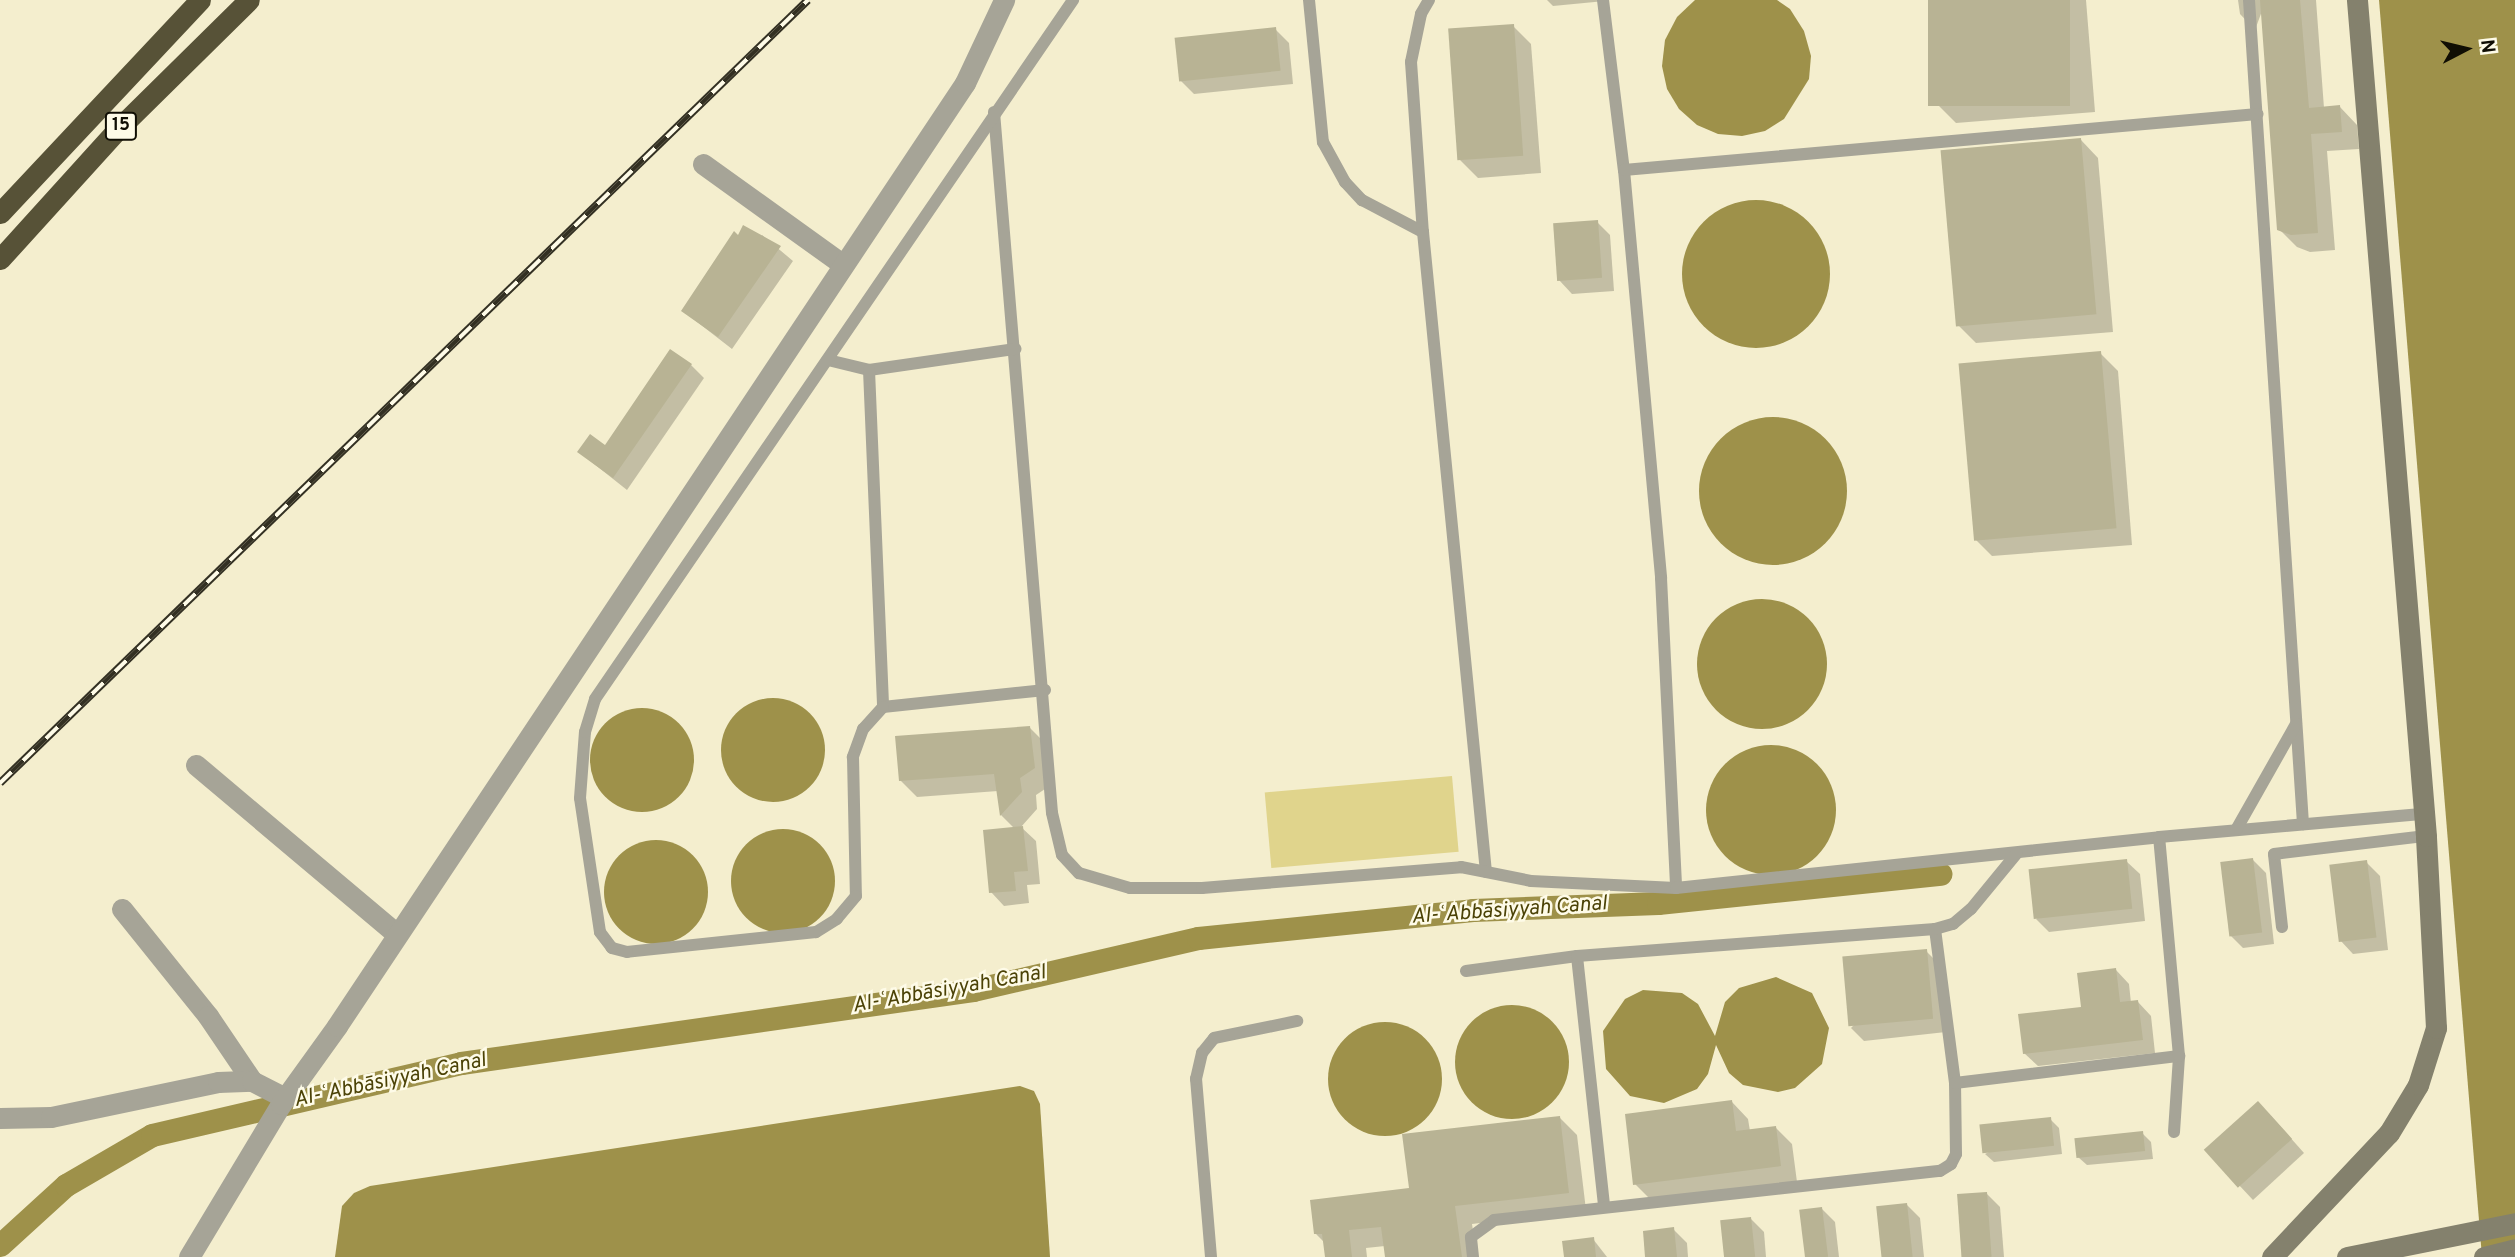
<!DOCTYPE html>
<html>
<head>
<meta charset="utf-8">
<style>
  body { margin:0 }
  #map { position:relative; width:2515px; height:1257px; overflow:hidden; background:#f4eece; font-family:Overpass,sans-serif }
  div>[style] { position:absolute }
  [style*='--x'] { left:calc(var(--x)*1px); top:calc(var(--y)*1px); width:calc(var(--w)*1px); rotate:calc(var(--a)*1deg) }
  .green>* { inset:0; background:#e0d48c; transform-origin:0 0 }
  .water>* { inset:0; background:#9e914a }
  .round { border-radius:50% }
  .shadow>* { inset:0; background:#0003 }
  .canal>* { height:23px; margin:-11.5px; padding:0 11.5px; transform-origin:11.5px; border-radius:11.5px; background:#9e914a }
  .building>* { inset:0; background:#b8b394; transform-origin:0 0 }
  .lane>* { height:12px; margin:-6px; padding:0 6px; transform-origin:6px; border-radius:6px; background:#a6a497 }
  .street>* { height:21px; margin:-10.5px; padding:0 10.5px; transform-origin:10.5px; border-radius:10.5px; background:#a6a497 }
  .secondary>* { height:21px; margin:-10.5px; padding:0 10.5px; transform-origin:10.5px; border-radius:10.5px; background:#84816d }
  .highway>* { height:21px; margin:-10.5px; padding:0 10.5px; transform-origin:10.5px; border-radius:10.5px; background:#575237 }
  .rail>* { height:8px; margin-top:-4px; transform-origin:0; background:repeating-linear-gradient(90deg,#fefbe8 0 16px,#333023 0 32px); box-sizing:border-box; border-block:2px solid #333023 }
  span { translate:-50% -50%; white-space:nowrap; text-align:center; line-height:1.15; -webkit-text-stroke:5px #fefbe8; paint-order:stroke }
  .shield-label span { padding:2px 5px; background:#fefbe8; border:2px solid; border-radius:5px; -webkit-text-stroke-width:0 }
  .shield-label { font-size:18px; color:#100e04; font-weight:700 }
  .water-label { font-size:21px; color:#4b4206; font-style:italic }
  .north { position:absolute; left:2431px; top:14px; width:70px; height:70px; -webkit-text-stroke:5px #fefbe8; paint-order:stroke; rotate:83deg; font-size:19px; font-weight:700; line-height:28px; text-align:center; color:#100e04 }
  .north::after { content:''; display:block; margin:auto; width:24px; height:32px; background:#100e04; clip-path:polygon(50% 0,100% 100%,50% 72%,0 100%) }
</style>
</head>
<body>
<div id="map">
  <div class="green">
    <i style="left:1452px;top:776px;width:76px;height:188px;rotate:85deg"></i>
  </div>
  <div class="water">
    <i style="clip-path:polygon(1695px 0,1777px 0,1790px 9px,1804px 31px,1811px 56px,1809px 79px,1784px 119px,1765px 131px,1742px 136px,1718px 134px,1697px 125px,1679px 109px,1667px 89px,1662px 66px,1665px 40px,1677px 17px)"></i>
    <i style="clip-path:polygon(2379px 0,2515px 0,2515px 1257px,2482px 1257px)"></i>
    <i class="round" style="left:1682px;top:200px;width:148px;height:148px"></i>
    <i class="round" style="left:1699px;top:417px;width:148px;height:148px"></i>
    <i class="round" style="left:1697px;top:599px;width:130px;height:130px"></i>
    <i class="round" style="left:721px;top:698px;width:104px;height:104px"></i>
    <i class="round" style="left:590px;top:708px;width:104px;height:104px"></i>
    <i class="round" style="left:1706px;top:745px;width:130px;height:130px"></i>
    <i class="round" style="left:731px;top:829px;width:104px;height:104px"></i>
    <i class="round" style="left:604px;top:840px;width:104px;height:104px"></i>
    <i style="clip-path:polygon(1776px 977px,1812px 993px,1829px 1028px,1822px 1064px,1795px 1088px,1778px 1092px,1743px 1085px,1729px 1073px,1716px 1045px,1708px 1074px,1697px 1089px,1664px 1103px,1630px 1096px,1606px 1069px,1603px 1031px,1625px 999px,1643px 990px,1682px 993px,1698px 1004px,1715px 1036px,1725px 1002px,1739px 988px)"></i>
    <i class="round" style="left:1455px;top:1005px;width:114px;height:114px"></i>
    <i class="round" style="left:1328px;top:1022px;width:114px;height:114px"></i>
    <i style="clip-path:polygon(1020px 1086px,1034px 1091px,1040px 1104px,1050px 1257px,335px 1257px,342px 1206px,354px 1193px,370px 1186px)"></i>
  </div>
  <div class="shadow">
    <i style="clip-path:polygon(1547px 0,1604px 0,1605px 1px,1553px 6px)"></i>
    <i style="clip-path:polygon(1930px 0,2086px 0,2095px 112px,1956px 123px,1938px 105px)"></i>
    <i style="clip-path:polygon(2238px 0,2316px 0,2324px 108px,2340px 107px,2357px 125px,2359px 149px,2327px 151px,2335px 250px,2310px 252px,2297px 247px,2279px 229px,2262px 11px,2255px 30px,2240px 14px)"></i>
    <i style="clip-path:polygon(1513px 26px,1531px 44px,1541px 173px,1478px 178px,1460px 160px)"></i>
    <i style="clip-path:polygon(1275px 29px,1289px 43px,1293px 84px,1194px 94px,1180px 80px)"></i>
    <i style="clip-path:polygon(2081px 140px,2098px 158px,2113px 332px,1976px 343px,1958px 325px)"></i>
    <i style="clip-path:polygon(1597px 222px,1610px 235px,1614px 291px,1572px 294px,1559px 280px)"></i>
    <i style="clip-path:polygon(762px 235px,793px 261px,732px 349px,683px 311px,739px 237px,760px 239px)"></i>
    <i style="clip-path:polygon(2100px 353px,2118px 371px,2132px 545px,1992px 556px,1974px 538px)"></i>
    <i style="clip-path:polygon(691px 365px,704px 378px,627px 490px,579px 452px,606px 447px)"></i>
    <i style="clip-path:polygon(1029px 727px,1046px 744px,1051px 785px,1036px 795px,1037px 809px,1021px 827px,1036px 841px,1040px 884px,1027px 885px,1029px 903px,1004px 906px,991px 892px,1015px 829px,1001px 815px,998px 791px,917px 797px,900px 780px)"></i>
    <i style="clip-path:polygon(2253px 860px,2266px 873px,2274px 944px,2243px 948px,2230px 935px)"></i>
    <i style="clip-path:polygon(2126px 861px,2140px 874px,2145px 921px,2049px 932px,2036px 919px)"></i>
    <i style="clip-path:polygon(2366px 862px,2380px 876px,2388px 950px,2353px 954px,2340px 940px)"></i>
    <i style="clip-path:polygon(1926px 951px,1939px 964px,1946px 1032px,1864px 1041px,1851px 1028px)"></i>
    <i style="clip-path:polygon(2116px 970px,2129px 984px,2131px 1003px,2138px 1002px,2151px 1016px,2155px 1053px,2038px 1066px,2024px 1053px,2083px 1008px)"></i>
    <i style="clip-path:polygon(1732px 1102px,1748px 1119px,1750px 1131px,1776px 1128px,1792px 1144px,1797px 1182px,1651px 1200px,1635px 1184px)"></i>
    <i style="clip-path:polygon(2271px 1116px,2304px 1153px,2253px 1200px,2206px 1150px)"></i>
    <i style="clip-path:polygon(1559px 1117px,1577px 1135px,1586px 1210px,1472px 1224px,1477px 1257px,1387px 1257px,1385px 1246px,1366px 1248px,1367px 1257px,1327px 1257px,1325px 1243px,1316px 1234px)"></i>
    <i style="clip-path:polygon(2050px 1119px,2059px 1128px,2062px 1154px,1994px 1162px,1985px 1154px)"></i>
    <i style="clip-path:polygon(2142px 1133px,2151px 1142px,2153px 1159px,2087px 1165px,2078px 1157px)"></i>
    <i style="clip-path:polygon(1987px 1194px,2000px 1207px,2004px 1257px,1964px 1257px)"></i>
    <i style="clip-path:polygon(1907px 1205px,1920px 1218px,1924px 1257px,1883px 1257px)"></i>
    <i style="clip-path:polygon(1822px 1209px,1835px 1222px,1839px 1257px,1806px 1257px)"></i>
    <i style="clip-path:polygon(1751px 1219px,1764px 1232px,1766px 1257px,1726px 1257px)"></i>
    <i style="clip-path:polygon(1673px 1229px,1687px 1243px,1688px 1257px,1647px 1257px)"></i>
    <i style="clip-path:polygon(1593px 1239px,1607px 1257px,1566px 1257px)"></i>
  </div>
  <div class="canal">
    <i style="--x:0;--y:1245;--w:89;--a:-42.3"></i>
    <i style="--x:66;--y:1185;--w:99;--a:-30.2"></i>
    <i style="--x:152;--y:1135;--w:317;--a:-13.1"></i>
    <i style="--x:461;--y:1063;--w:517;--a:-8.11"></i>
    <i style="--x:973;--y:990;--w:231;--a:-13"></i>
    <i style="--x:1198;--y:938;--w:276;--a:-5.8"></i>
    <i style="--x:1473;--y:910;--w:185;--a:-2.2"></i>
    <i style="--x:1658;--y:903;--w:284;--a:-5.9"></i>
  </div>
  <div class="building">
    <i style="left:1928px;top:0;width:142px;height:106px"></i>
    <i style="clip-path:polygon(2260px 0,2300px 0,2309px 108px,2340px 105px,2342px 132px,2311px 134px,2318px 233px,2291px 235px,2277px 230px)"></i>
    <i style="left:1514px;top:24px;width:132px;height:66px;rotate:86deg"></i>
    <i style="left:1276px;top:27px;width:44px;height:102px;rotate:84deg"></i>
    <i style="left:2081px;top:138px;width:177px;height:141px;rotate:85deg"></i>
    <i style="left:1598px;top:220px;width:58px;height:45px;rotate:86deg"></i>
    <i style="clip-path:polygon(743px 225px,781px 246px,718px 337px,681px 311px,734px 231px,738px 235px)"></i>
    <i style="clip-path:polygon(670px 349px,692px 364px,613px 478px,577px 452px,590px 434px,605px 445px)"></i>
    <i style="left:2101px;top:351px;width:178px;height:143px;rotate:85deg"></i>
    <i style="clip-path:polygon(1030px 726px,1035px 768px,1020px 778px,1022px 792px,1000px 816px,994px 774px,899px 781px,895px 736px)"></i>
    <i style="clip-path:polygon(1023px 826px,1028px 871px,1014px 872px,1016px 891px,989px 893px,983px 830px)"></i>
    <i style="left:2253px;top:858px;width:75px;height:33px;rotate:83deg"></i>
    <i style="left:2127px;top:859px;width:50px;height:99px;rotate:84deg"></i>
    <i style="left:2367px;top:860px;width:78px;height:38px;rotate:83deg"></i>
    <i style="left:1927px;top:949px;width:70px;height:85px;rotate:85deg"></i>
    <i style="clip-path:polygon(2116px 968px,2120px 1002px,2138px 1000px,2143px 1040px,2023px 1054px,2018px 1014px,2081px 1007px,2077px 973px)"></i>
    <i style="clip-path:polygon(1732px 1100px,1736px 1131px,1776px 1126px,1781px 1166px,1633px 1185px,1625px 1114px)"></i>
    <i style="left:2258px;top:1101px;width:51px;height:73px;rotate:48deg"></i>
    <i style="clip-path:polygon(1560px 1116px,1569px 1193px,1455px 1206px,1462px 1257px,1385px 1257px,1381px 1227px,1349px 1230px,1352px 1257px,1325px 1257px,1322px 1234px,1314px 1234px,1310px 1200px,1409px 1188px,1402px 1134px)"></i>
    <i style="left:2051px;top:1117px;width:29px;height:72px;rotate:84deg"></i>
    <i style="left:2143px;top:1131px;width:20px;height:69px;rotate:84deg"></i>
    <i style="left:1987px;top:1192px;width:65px;height:30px;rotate:86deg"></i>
    <i style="left:1907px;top:1203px;width:54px;height:31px;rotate:84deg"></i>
    <i style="left:1822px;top:1207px;width:50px;height:23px;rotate:83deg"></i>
    <i style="left:1751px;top:1217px;width:40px;height:31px;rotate:84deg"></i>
    <i style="clip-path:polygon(1674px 1227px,1677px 1257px,1645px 1257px,1643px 1231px)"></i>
    <i style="clip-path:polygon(1594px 1237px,1596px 1257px,1564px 1257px,1562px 1241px)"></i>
  </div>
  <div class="lane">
    <i style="--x:1309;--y:0;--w:143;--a:84.4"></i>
    <i style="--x:1323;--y:142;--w:46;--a:61.2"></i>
    <i style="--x:1345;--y:182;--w:25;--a:47"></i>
    <i style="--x:1362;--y:200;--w:69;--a:27.7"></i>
    <i style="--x:1429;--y:0;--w:16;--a:120"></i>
    <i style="--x:1421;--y:14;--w:49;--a:101.8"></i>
    <i style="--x:1411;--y:62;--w:170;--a:86"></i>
    <i style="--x:1423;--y:232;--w:643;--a:84.38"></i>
    <i style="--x:1603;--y:0;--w:171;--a:83"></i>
    <i style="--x:1624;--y:170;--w:410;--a:84.8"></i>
    <i style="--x:1661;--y:578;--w:310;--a:87.2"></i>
    <i style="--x:2249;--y:0;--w:826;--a:86.25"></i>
    <i style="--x:994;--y:112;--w:703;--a:85.27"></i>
    <i style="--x:1052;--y:813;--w:43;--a:76.6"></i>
    <i style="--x:1062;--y:855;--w:25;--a:47"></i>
    <i style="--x:1079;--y:873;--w:53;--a:16.4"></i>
    <i style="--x:1130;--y:888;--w:72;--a:0"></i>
    <i style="--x:1202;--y:888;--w:260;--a:-4.6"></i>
    <i style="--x:1461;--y:867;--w:71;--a:11.3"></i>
    <i style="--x:1531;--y:881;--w:145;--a:2.8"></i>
    <i style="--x:1676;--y:888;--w:486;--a:-6"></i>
    <i style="--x:2159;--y:837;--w:266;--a:-5"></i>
    <i style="--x:1624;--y:170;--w:636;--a:-5.05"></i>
    <i style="--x:828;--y:360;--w:42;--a:13.7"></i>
    <i style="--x:869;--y:370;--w:148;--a:-8.2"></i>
    <i style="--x:869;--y:370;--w:337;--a:87.6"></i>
    <i style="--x:1045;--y:690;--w:163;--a:174"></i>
    <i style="--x:883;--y:707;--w:30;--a:132"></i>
    <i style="--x:863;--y:729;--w:30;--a:110"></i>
    <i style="--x:853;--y:757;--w:139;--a:88.8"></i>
    <i style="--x:856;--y:896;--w:30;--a:130"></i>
    <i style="--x:837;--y:919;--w:25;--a:148"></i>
    <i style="--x:816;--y:932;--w:190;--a:174"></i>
    <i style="--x:627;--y:952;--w:16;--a:-165"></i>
    <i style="--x:612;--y:948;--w:20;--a:-127"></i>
    <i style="--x:600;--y:932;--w:135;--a:-98.5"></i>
    <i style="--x:580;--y:798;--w:66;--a:-85.7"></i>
    <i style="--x:585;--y:732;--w:34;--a:-73"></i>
    <i style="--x:595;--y:699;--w:847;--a:-55.63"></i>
    <i style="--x:2236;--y:830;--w:122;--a:-60.5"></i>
    <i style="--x:2282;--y:927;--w:73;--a:-96.3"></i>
    <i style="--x:2274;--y:854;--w:153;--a:-6.8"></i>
    <i style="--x:1935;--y:929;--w:155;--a:82.6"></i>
    <i style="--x:1466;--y:971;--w:112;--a:-7.7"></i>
    <i style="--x:2174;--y:1132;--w:76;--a:-86.2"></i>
    <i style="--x:1604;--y:1205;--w:250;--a:-96.2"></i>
    <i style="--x:1577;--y:956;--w:359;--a:-4.3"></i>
    <i style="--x:1935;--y:929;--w:19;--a:-16"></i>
    <i style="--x:1953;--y:924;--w:23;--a:-40"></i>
    <i style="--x:1971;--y:909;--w:72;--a:-50.6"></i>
    <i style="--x:1211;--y:1257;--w:179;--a:-94.8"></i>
    <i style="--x:1196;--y:1079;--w:27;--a:-77"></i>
    <i style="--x:1202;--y:1053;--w:19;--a:-51"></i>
    <i style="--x:1214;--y:1038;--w:85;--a:-11.6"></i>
    <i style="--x:1473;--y:1257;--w:20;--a:-96"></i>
    <i style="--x:1471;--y:1237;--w:29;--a:-36"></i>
    <i style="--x:1494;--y:1220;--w:449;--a:-6.3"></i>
    <i style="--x:1940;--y:1171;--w:13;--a:-32"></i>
    <i style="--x:1951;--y:1164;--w:11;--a:-63"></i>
    <i style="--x:1956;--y:1154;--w:71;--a:-90.8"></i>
    <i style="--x:1955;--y:1083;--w:226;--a:-6.9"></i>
    <i style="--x:2179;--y:1056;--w:220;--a:-95.2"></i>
  </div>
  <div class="street">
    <i style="--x:703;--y:164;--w:171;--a:35.7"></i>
    <i style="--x:196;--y:765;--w:263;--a:40.1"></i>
    <i style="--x:122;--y:909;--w:137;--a:51.2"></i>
    <i style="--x:208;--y:1016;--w:78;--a:55.9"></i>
    <i style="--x:0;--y:1118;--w:51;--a:-1.1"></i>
    <i style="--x:51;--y:1117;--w:171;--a:-11.8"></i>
    <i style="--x:218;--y:1082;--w:34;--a:-2"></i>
    <i style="--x:252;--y:1081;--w:37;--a:27"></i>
    <i style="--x:189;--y:1257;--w:179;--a:-59"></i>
    <i style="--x:281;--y:1104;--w:96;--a:-54.3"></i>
    <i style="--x:337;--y:1026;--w:1133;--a:-56.34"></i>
    <i style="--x:965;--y:83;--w:92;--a:-64.8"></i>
  </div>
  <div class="secondary">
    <i style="--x:2272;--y:1257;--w:170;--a:-46.7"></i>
    <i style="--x:2389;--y:1133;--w:56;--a:-58.9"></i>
    <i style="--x:2418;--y:1085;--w:60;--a:-72.5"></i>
    <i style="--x:2436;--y:1028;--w:192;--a:-93"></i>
    <i style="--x:2426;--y:836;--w:839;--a:-94.72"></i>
    <i style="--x:2347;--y:1257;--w:171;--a:-11.4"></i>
    <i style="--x:2484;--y:1257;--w:32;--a:-14"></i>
  </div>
  <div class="highway">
    <i style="--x:0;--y:213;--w:292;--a:-46.8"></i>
    <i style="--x:0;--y:259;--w:174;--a:-47.8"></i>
    <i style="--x:117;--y:130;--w:185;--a:-44.6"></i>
  </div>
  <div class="rail">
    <i style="--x:0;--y:783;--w:1125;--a:-44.1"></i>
  </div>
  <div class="shield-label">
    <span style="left:121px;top:126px">15</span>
  </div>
  <div class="water-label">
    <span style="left:1509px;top:911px;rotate:-4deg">Al-ʿAbbāsiyyah Canal</span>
    <span style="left:949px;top:990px;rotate:-10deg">Al-ʿAbbāsiyyah Canal</span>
    <span style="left:390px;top:1081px;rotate:-12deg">Al-ʿAbbāsiyyah Canal</span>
  </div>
  <div class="north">N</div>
</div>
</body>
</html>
